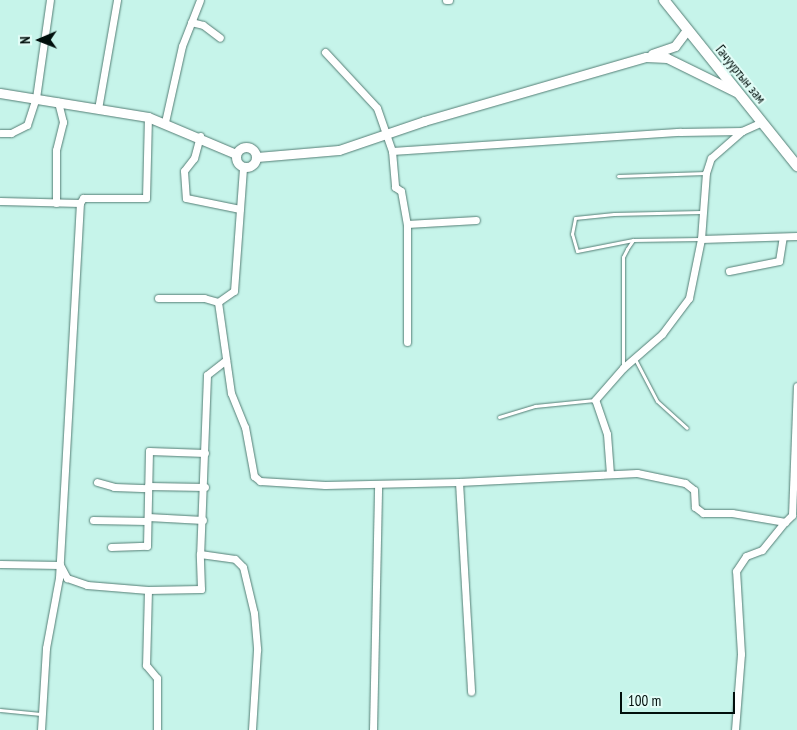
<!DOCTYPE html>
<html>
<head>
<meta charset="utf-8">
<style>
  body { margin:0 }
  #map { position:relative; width:797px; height:730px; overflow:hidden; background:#c6f4ea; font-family:"PT Sans Narrow",sans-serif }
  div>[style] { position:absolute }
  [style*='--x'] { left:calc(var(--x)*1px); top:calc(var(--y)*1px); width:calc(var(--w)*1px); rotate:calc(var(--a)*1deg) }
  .roads { filter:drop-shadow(0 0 1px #547e75) drop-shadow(0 0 1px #547e75) }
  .service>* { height:3px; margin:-1.5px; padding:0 1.5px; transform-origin:1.5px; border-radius:1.5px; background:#fff }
  .minor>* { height:7px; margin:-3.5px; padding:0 3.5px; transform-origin:3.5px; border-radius:3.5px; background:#fff }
  .tertiary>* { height:9px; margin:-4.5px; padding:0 4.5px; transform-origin:4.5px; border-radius:4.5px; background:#fff }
  .tertiary>.ring { margin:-4.5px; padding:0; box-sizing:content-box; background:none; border:9px solid #fff; border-radius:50% }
  .secondary>* { height:10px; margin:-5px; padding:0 5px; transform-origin:5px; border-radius:5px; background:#fff }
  span { translate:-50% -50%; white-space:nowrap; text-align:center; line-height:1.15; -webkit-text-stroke:4px #e2fdf7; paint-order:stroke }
  .street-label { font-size:14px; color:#010f0c }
  .north { position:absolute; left:15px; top:15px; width:50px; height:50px; -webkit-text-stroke:4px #e2fdf7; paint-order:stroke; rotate:269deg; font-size:14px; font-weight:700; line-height:20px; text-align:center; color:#010f0c }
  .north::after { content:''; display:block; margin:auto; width:18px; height:22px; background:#010f0c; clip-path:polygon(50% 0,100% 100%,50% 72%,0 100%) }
  .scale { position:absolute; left:620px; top:692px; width:115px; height:22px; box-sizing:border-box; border:2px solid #010f0c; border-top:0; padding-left:6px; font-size:15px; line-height:18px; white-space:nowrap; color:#010f0c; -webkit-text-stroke:4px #e2fdf7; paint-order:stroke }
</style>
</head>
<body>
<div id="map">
  <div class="roads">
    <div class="service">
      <i style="--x:618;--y:176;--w:87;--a:-2"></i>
      <i style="--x:633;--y:240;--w:57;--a:168.9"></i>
      <i style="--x:577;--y:251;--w:18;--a:-106"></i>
      <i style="--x:572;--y:234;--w:16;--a:-79"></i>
      <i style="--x:575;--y:218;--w:39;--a:-6"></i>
      <i style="--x:614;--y:214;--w:87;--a:-1.3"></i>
      <i style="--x:635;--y:359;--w:47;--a:62.4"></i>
      <i style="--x:657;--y:401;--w:40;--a:42"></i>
      <i style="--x:623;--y:366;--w:109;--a:-90"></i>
      <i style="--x:623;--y:257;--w:9;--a:-63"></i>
      <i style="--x:627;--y:249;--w:11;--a:-56"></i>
      <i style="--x:633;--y:240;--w:68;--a:-0.8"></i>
      <i style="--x:499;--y:417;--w:38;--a:-17"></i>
      <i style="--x:535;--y:406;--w:60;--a:-5.7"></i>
      <i style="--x:0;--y:710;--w:41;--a:5.6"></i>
    </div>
    <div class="minor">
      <i style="--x:446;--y:0;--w:3;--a:0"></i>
      <i style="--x:191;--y:22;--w:12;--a:14"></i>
      <i style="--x:203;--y:25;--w:21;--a:37"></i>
      <i style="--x:325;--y:52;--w:76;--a:47.1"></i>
      <i style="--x:377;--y:108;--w:46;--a:70.8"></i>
      <i style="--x:392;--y:151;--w:36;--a:85"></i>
      <i style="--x:395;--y:187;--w:7;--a:34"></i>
      <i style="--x:401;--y:191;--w:34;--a:80"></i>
      <i style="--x:407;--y:224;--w:118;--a:90"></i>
      <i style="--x:98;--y:109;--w:111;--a:-80.1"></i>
      <i style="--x:165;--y:122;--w:78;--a:-77.4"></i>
      <i style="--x:182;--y:46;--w:49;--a:-68.6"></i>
      <i style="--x:0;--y:133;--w:11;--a:0"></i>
      <i style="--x:11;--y:133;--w:18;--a:-27"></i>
      <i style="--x:27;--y:125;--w:28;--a:-72"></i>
      <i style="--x:36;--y:98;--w:99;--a:-81.9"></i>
      <i style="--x:200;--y:136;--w:23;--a:105"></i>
      <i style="--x:194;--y:158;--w:16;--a:128"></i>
      <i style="--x:184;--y:171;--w:27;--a:86"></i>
      <i style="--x:186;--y:198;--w:55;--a:11.5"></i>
      <i style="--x:392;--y:151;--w:289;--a:-3.8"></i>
      <i style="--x:680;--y:132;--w:62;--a:-0.9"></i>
      <i style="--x:742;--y:131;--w:22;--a:-24"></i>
      <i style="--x:0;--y:201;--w:80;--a:1.4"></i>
      <i style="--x:56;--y:203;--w:53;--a:-90"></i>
      <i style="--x:56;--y:150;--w:29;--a:-76"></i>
      <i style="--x:63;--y:122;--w:21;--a:-104"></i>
      <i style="--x:407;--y:224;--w:69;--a:-3.3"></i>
      <i style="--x:701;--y:239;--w:96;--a:-1.8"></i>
      <i style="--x:729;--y:271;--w:51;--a:-11.3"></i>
      <i style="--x:779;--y:261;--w:24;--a:-81"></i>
      <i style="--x:158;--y:298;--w:46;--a:0"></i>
      <i style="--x:204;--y:298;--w:15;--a:16"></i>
      <i style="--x:218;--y:302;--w:92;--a:81.9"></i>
      <i style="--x:231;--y:393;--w:37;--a:68"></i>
      <i style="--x:245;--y:427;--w:50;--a:79.6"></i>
      <i style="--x:254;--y:476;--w:8;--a:40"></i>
      <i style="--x:260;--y:481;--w:65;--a:3.5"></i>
      <i style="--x:325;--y:485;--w:134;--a:-1.3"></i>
      <i style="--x:459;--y:482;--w:178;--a:-2.9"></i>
      <i style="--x:637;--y:473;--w:49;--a:11.8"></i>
      <i style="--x:685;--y:483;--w:11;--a:38"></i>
      <i style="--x:694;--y:490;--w:17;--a:87"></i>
      <i style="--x:695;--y:507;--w:10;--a:37"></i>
      <i style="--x:703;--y:513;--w:29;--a:0"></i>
      <i style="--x:732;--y:513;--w:54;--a:9.6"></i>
      <i style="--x:785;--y:522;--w:10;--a:-45"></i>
      <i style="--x:792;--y:515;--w:129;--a:-87.8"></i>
      <i style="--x:218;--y:302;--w:19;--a:-35"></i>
      <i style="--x:234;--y:291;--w:124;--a:-85.8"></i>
      <i style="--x:226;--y:360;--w:24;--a:142"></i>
      <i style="--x:207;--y:375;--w:179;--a:92.2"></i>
      <i style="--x:200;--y:554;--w:35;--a:8"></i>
      <i style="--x:235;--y:559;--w:11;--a:45"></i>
      <i style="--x:243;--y:567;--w:47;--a:76.6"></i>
      <i style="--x:254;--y:613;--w:37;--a:85"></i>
      <i style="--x:257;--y:650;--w:80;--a:93.6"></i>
      <i style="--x:610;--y:474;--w:40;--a:-94.3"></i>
      <i style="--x:607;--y:434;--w:36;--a:-109"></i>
      <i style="--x:595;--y:400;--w:43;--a:-48.8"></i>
      <i style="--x:623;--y:368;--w:52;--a:-41.1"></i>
      <i style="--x:662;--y:334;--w:45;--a:-53.1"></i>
      <i style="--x:689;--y:298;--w:60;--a:-78.5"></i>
      <i style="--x:701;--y:239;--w:66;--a:-85.7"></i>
      <i style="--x:706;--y:173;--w:16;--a:-72"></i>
      <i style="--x:711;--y:158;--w:41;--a:-41.1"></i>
      <i style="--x:97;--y:482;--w:18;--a:16"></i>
      <i style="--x:114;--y:487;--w:34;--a:2"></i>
      <i style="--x:459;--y:482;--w:210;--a:86.7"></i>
      <i style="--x:148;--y:486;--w:57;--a:1"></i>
      <i style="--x:148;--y:517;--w:55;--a:3.1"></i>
      <i style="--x:93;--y:520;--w:54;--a:1.1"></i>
      <i style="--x:111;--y:547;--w:36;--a:-2"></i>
      <i style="--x:147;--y:546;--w:95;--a:-88.8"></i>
      <i style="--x:149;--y:451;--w:56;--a:2"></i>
      <i style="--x:0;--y:564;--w:60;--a:1"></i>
      <i style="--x:60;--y:565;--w:15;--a:62"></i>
      <i style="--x:67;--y:578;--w:21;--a:19"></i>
      <i style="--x:87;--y:585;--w:61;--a:4.7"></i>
      <i style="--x:148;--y:590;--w:75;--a:91.5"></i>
      <i style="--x:146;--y:665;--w:17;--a:50"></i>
      <i style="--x:157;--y:678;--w:52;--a:90"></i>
      <i style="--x:148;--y:590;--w:53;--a:-1.1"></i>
      <i style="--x:201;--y:589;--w:35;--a:-92"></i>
      <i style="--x:41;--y:730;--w:82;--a:-86.5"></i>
      <i style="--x:46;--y:648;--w:71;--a:-79.5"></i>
      <i style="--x:59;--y:578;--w:376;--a:-86.8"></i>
      <i style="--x:80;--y:203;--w:6;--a:-59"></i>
      <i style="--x:83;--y:198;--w:63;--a:0"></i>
      <i style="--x:146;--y:198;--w:81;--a:-88.6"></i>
      <i style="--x:373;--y:730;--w:246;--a:-88.8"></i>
      <i style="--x:735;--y:730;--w:76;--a:-85.5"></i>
      <i style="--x:741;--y:654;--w:83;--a:-93.4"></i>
      <i style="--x:736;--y:571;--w:18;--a:-56"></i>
      <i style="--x:746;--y:556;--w:17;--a:-21"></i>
      <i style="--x:762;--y:550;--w:36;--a:-51"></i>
    </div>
    <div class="tertiary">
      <i style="--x:652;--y:54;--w:24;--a:-19"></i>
      <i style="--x:675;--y:46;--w:20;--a:-53"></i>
      <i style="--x:0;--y:93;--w:150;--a:9.2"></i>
      <i style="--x:148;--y:117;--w:95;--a:22.8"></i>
      <i class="ring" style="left:236px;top:147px;width:11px;height:11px"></i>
      <i style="--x:257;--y:157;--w:82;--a:-4.9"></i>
      <i style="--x:339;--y:150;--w:90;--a:-18.8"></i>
      <i style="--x:424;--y:121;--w:231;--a:-16.1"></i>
      <i style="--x:646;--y:57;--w:21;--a:3"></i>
      <i style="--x:667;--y:58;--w:79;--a:26.2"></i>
    </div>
    <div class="secondary">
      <i style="--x:664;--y:0;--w:213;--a:51.3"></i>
    </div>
  </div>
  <div class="street-label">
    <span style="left:741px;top:74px;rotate:51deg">Гачууртын зам</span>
  </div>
  <div class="north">N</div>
  <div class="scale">100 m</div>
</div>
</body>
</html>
